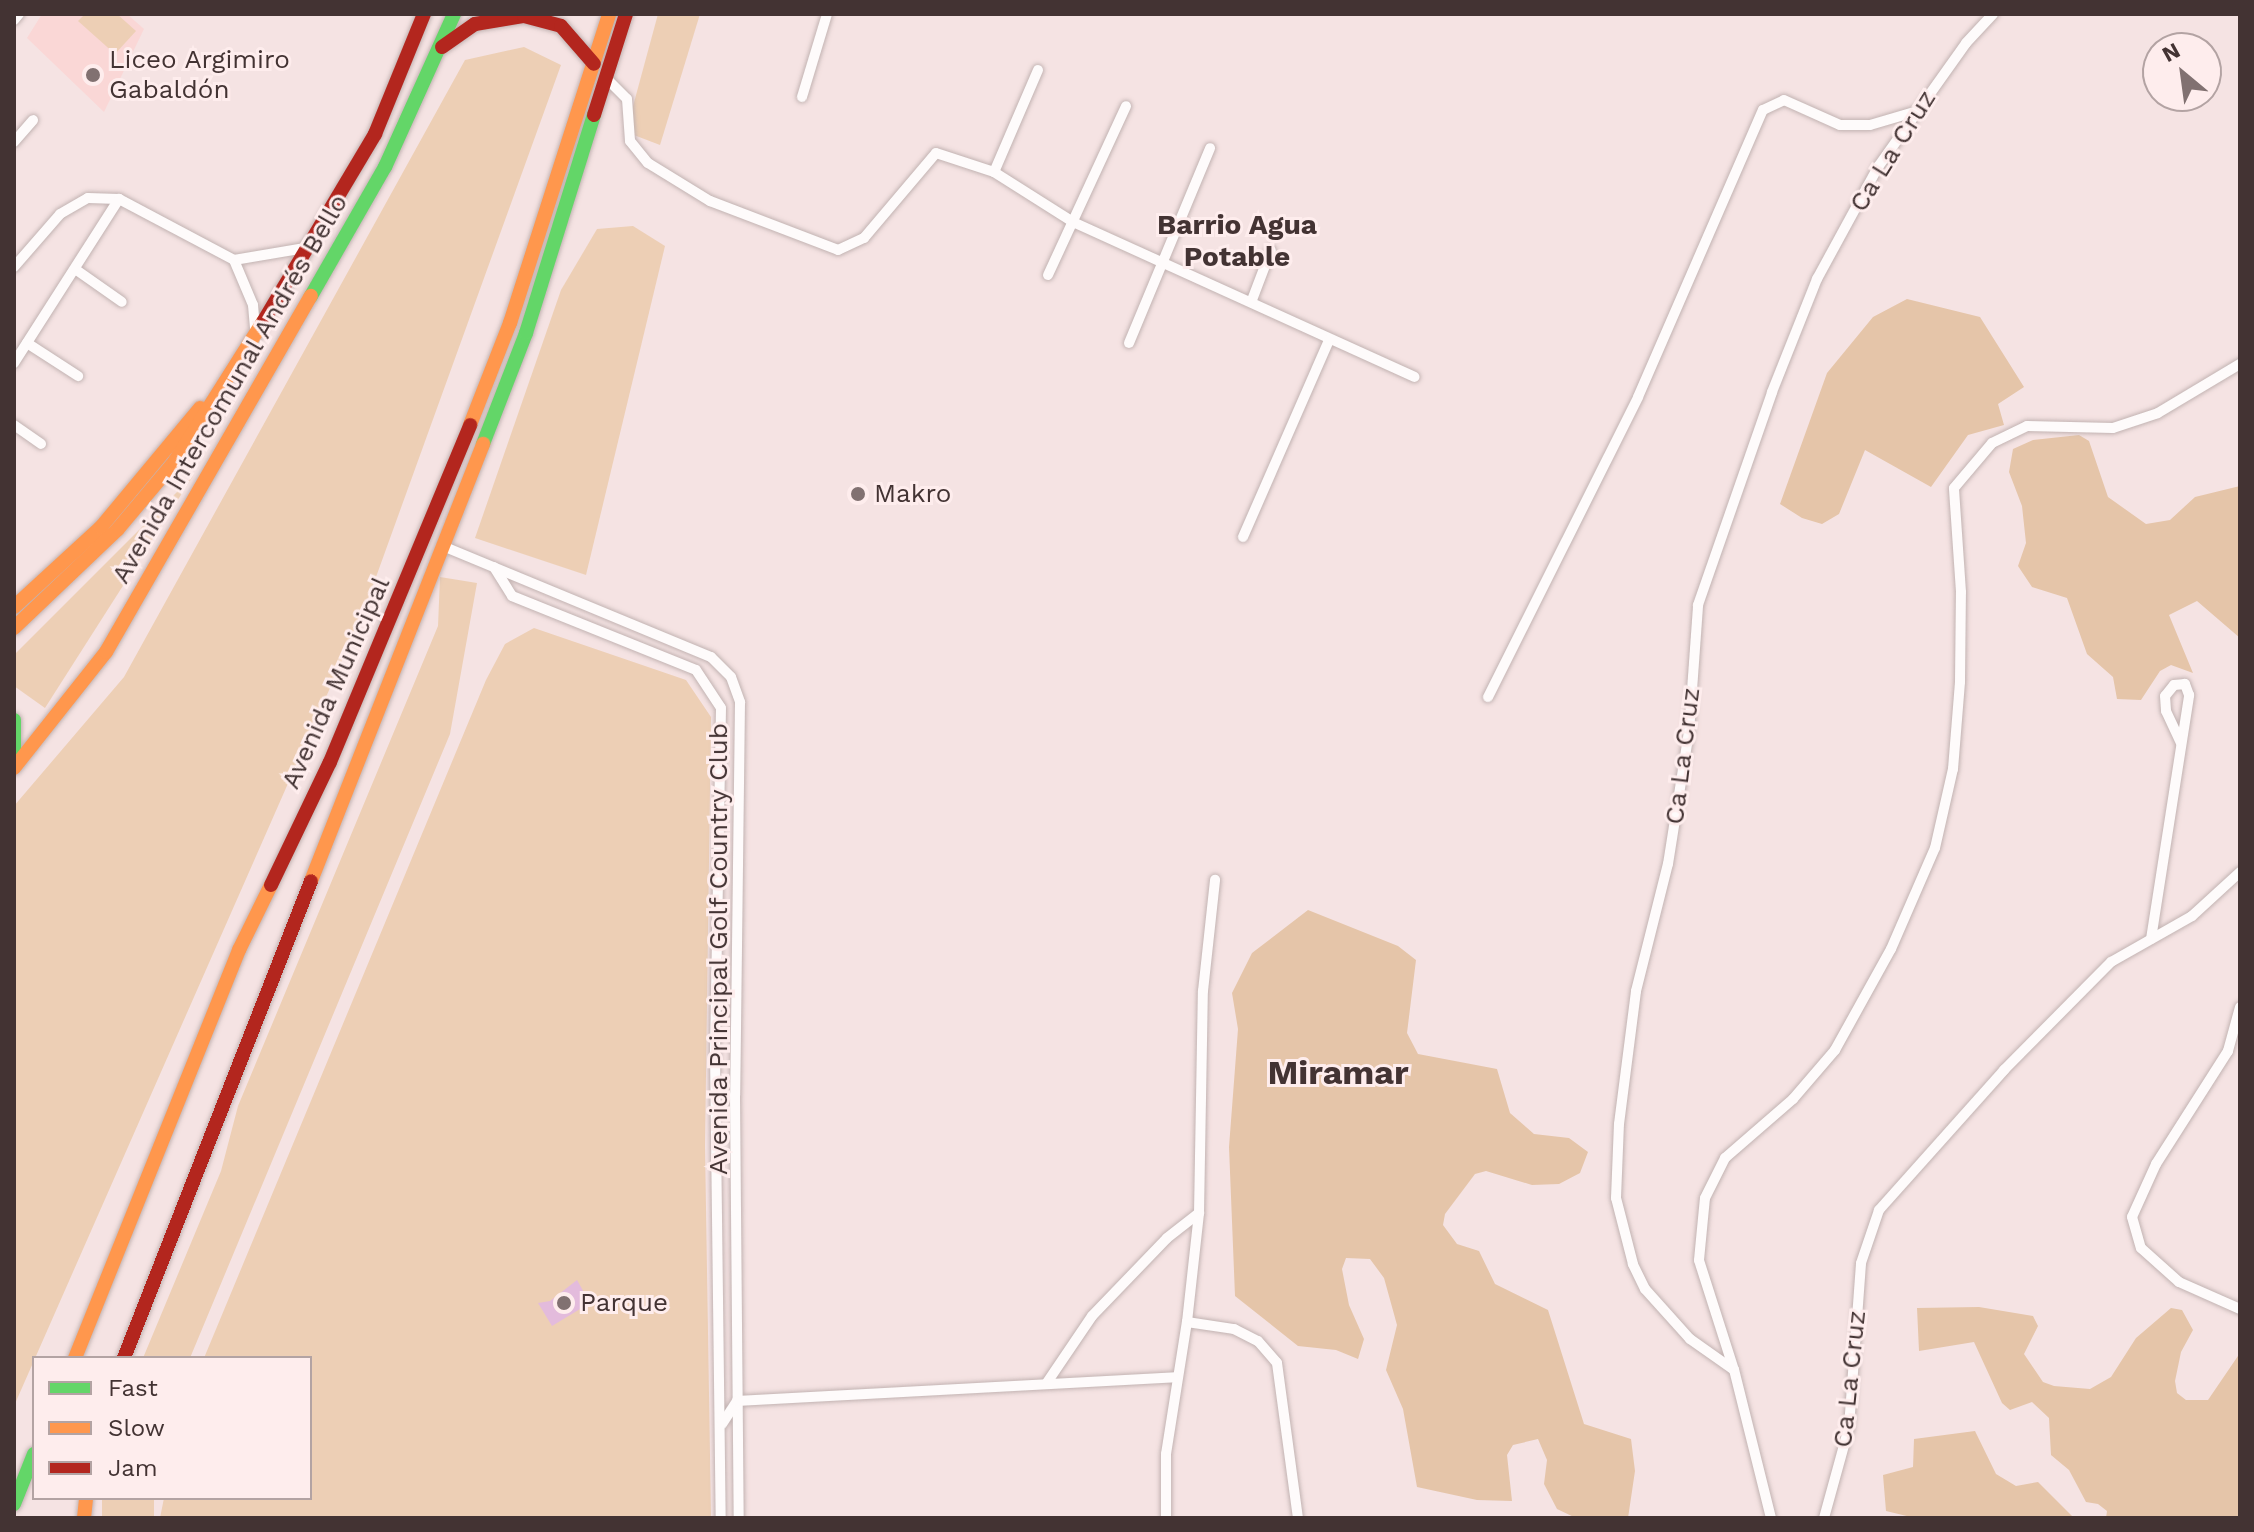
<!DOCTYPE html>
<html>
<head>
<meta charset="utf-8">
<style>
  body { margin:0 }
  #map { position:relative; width:2254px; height:1532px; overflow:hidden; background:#f5e3e3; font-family:"Work Sans",sans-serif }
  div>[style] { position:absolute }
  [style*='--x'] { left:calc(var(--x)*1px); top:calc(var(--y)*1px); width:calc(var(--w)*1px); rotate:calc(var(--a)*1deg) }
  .built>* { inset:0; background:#fad7d6 }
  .green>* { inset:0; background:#edcfb5; transform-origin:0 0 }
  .forest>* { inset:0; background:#e5c5a9 }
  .water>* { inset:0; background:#e3bbdc }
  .roads { filter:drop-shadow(0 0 2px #c2b3b2) drop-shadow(0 0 2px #c2b3b2) }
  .street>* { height:10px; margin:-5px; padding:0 5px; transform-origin:5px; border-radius:5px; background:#fefbfb }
  .fast>* { height:14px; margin:-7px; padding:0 7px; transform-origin:7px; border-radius:7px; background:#63d668 }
  .slow>* { height:14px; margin:-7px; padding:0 7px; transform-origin:7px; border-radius:7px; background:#ff974d }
  .jam>* { height:14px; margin:-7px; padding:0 7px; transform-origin:7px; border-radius:7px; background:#b3261e }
  .dots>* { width:22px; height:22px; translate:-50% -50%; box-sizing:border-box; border:4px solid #feeded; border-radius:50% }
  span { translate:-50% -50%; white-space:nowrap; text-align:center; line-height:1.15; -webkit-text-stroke:6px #feeded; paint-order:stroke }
  .poi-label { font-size:26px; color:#433333 }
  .left { translate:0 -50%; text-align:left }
  .street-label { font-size:26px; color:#433333 }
  .neighbourhood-label { font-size:28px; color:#433333; font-weight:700 }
  .district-label { font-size:34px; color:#433333; font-weight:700 }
  .frame { position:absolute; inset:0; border:16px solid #433333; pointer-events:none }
  .legend { position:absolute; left:32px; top:1356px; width:280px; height:144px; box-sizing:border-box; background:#feeded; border:2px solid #b3a3a3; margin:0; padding:10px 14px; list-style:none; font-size:24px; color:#433333 }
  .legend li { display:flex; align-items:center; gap:16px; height:40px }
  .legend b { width:40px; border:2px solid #b3a3a3 }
  .north { position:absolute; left:2142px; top:32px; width:80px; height:80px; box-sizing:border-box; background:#feeded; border:2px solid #b3a3a3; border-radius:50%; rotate:331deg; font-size:22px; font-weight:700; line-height:32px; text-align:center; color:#433333 }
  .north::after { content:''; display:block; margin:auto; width:28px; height:36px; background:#817171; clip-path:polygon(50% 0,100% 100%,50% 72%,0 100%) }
</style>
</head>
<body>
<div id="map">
  <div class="built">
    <i style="clip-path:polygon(42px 14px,127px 14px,144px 29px,104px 112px,27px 38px)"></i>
  </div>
  <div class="green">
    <i style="clip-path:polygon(85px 14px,117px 14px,136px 31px,115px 54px,78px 21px)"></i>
    <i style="clip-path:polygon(658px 14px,700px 14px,660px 145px,626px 132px)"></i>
    <i style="clip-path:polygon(524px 47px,561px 65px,363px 613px,14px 1406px,14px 806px,124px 677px,465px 60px)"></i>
    <i style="clip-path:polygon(633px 226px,665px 246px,586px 575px,475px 538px,561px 290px,597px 229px)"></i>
    <i style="clip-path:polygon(193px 476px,45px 708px,14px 686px,14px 655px)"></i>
    <i style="clip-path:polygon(440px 577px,477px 583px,450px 734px,190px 1358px,143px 1358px,221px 1171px,238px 1106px,438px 626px)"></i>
    <i style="clip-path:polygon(534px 628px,686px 680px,711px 717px,705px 1146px,711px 1518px,160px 1518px,164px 1498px,310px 1498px,310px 1358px,204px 1358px,486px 680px,505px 644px)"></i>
    <i style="left:102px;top:1498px;width:52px;height:20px"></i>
  </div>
  <div class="forest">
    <i style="clip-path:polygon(1907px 299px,1980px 317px,2024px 387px,1998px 404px,2004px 425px,1968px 435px,1931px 487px,1865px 450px,1839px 514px,1822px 524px,1802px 518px,1780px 504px,1827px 373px,1873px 317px)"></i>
    <i style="clip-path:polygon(2079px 435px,2089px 441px,2108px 497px,2146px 524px,2170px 520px,2195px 497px,2240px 486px,2240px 638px,2197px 601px,2169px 615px,2193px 673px,2171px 665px,2160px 671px,2141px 700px,2117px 699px,2113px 677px,2087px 654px,2067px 598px,2032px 587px,2018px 566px,2026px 543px,2022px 506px,2009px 472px,2013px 449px,2033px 440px)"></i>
    <i style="clip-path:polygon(1308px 910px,1398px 946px,1416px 960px,1407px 1033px,1418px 1054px,1497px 1069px,1510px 1113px,1534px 1134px,1569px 1138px,1588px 1152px,1580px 1173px,1559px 1184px,1532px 1185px,1486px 1171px,1475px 1174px,1445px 1214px,1443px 1225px,1457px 1244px,1479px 1251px,1495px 1284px,1548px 1310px,1584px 1424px,1631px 1439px,1635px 1471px,1628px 1518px,1576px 1518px,1557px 1509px,1544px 1484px,1547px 1460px,1538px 1439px,1513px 1445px,1507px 1455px,1512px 1501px,1477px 1500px,1417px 1487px,1403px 1409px,1386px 1370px,1397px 1325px,1384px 1278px,1370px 1259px,1346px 1258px,1342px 1269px,1349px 1305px,1364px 1339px,1358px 1359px,1336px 1350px,1298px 1346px,1235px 1296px,1229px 1147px,1238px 1029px,1232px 993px,1252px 953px)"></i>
    <i style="clip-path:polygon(1979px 1307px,2033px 1316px,2038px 1326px,2024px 1354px,2043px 1382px,2054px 1386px,2090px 1389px,2111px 1377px,2136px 1338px,2171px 1308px,2182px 1310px,2193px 1330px,2181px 1352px,2175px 1381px,2177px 1393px,2186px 1400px,2208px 1400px,2240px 1353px,2240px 1518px,2106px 1518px,2107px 1511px,2098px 1504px,2086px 1502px,2069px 1470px,2051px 1455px,2049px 1418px,2032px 1402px,2010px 1410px,2002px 1403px,1974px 1342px,1919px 1351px,1917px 1308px)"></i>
    <i style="clip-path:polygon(1975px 1431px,1996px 1474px,2016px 1486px,2038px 1482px,2074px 1518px,1915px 1518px,1886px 1511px,1883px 1475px,1913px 1467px,1914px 1439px)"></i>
  </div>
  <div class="water">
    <i style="clip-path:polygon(577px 1280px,590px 1303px,552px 1326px,538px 1303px,550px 1301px)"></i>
  </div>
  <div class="roads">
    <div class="street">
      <i style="--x:14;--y:20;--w:8;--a:-50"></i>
      <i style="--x:1038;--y:70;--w:111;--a:113.3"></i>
      <i style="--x:994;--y:172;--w:93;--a:32.3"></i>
      <i style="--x:1073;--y:222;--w:375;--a:24.4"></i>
      <i style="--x:607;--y:79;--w:28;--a:45"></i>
      <i style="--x:627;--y:99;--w:42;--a:85.9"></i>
      <i style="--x:630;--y:141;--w:28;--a:51"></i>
      <i style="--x:648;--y:163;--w:73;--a:31.5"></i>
      <i style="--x:710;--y:201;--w:137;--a:20.9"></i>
      <i style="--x:838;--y:250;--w:29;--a:-25"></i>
      <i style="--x:864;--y:238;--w:111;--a:-49.7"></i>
      <i style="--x:936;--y:153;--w:61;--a:18.1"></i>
      <i style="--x:802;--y:97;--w:87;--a:-73.2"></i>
      <i style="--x:14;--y:142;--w:29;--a:-49"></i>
      <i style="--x:234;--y:260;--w:78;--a:-9.6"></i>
      <i style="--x:14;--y:267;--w:70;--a:-49"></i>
      <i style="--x:60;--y:214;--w:32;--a:-30"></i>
      <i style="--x:88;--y:198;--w:31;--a:2"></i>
      <i style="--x:119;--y:199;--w:130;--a:27.9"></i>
      <i style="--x:234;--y:260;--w:49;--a:67.1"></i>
      <i style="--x:253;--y:305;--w:25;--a:85"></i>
      <i style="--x:75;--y:269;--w:57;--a:35.1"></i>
      <i style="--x:1048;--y:275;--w:186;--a:-65.2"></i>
      <i style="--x:1252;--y:300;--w:53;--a:-69.2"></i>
      <i style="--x:27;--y:343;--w:61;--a:32.9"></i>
      <i style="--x:1129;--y:343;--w:211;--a:-67.4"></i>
      <i style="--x:14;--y:363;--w:195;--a:-57.4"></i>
      <i style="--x:14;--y:425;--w:33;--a:35"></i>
      <i style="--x:1243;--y:537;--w:215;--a:-66.4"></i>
      <i style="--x:445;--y:547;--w:288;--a:22.5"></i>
      <i style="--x:711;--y:657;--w:28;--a:45"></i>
      <i style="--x:731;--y:677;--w:27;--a:70"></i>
      <i style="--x:740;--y:702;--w:393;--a:90.7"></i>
      <i style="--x:735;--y:1095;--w:423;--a:89.5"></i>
      <i style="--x:494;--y:567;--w:34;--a:58"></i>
      <i style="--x:512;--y:596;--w:198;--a:21.9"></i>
      <i style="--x:696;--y:670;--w:45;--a:56.7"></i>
      <i style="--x:721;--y:708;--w:345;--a:91"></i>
      <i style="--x:715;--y:1053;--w:465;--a:89.3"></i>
      <i style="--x:1488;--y:697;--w:335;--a:-63.4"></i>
      <i style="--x:1638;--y:397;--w:313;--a:-66.5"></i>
      <i style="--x:1763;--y:110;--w:23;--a:-25"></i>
      <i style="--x:1784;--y:100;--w:61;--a:24.1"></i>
      <i style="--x:1840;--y:125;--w:30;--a:0"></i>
      <i style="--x:1870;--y:125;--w:46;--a:-16.5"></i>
      <i style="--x:2151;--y:939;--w:247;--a:-81.1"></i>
      <i style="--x:2189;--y:695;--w:12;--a:-110"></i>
      <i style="--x:2185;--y:684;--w:11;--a:175"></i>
      <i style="--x:2174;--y:685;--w:14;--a:129"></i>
      <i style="--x:2165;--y:696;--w:15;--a:86"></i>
      <i style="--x:2166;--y:711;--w:35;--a:65"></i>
      <i style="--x:2240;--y:1007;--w:46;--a:105.3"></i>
      <i style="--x:2228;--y:1051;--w:134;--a:122.5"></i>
      <i style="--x:2156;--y:1164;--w:58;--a:114.4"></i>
      <i style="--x:2132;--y:1217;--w:32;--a:74"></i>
      <i style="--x:2141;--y:1248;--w:51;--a:41.8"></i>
      <i style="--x:2179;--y:1282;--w:67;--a:23.9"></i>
      <i style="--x:1187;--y:1322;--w:110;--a:-83.7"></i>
      <i style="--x:1199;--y:1213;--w:222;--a:-89"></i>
      <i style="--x:1203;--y:991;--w:112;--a:-83.8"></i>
      <i style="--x:1734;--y:1370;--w:115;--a:-107.7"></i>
      <i style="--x:1699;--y:1260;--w:62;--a:-84.5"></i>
      <i style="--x:1705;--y:1198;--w:45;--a:-63.4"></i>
      <i style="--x:1725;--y:1158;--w:90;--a:-40.9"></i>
      <i style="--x:1793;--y:1099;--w:65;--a:-49.4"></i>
      <i style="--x:1835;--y:1050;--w:115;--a:-61"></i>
      <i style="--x:1891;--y:949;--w:110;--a:-66.5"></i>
      <i style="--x:1935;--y:848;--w:81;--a:-77.2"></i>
      <i style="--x:1953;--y:769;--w:87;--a:-85.4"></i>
      <i style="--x:1960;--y:682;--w:90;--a:-89.4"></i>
      <i style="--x:1961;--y:592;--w:104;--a:-93.9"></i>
      <i style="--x:1954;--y:488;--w:59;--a:-49.8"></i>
      <i style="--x:1992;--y:443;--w:39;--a:-26"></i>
      <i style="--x:2027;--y:426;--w:86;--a:1.3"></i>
      <i style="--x:2113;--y:428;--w:47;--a:-18.4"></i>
      <i style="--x:2158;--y:413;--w:96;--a:-30.9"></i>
      <i style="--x:1046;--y:1384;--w:82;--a:-55.9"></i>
      <i style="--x:1092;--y:1316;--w:108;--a:-46.1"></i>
      <i style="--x:1167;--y:1238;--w:41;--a:-38"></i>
      <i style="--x:722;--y:1424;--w:27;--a:-57"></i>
      <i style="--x:737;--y:1401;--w:439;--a:-3.1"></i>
      <i style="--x:1166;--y:1518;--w:64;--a:-90"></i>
      <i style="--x:1166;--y:1454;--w:134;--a:-81"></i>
      <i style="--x:1187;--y:1322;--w:48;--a:8.5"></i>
      <i style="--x:1234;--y:1329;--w:27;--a:27"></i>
      <i style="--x:1258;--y:1341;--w:29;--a:49"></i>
      <i style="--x:1277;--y:1363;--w:156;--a:82.3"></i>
      <i style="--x:1771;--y:1518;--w:153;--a:-104"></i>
      <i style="--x:1734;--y:1370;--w:54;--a:-144.8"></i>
      <i style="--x:1690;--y:1339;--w:67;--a:-132"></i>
      <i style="--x:1645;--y:1289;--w:28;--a:-116"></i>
      <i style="--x:1633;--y:1264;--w:68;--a:-104.4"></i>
      <i style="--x:1616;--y:1198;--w:74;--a:-87.7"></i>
      <i style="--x:1619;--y:1124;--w:134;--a:-82.7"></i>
      <i style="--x:1636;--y:991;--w:131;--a:-75.9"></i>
      <i style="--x:1668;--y:864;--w:134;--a:-81"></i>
      <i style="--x:1689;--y:732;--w:127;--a:-85.9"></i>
      <i style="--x:1698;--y:605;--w:225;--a:-70.8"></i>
      <i style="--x:1772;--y:392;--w:122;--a:-68.3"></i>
      <i style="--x:1817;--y:279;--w:128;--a:-61.4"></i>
      <i style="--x:1878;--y:167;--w:152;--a:-54.6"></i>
      <i style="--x:1966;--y:43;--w:40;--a:-47"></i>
      <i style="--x:1824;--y:1518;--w:94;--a:-74.6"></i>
      <i style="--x:1849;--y:1427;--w:164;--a:-85.8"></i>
      <i style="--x:1861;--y:1263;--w:56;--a:-71.2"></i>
      <i style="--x:1879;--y:1210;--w:188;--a:-48.2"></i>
      <i style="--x:2004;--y:1070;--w:152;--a:-45.3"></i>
      <i style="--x:2111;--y:962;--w:93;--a:-29.6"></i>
      <i style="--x:2192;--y:916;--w:65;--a:-42.5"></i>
    </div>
    <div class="fast">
      <i style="--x:311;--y:296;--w:149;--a:-60.2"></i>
      <i style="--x:385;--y:167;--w:168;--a:-65.7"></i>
      <i style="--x:483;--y:444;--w:119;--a:-68.8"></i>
      <i style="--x:526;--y:333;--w:228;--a:-72.7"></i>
      <i style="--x:14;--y:720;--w:32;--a:90"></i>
      <i style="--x:14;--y:1504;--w:54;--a:-68.2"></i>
    </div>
    <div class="slow">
      <i style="--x:470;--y:425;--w:110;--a:-68.6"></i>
      <i style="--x:510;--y:323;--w:324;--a:-72.2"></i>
      <i style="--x:14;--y:607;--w:118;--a:-42.6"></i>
      <i style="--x:101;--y:527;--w:155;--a:-50.2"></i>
      <i style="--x:14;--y:628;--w:144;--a:-43.6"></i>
      <i style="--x:118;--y:529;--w:89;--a:-50"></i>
      <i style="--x:175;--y:461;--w:165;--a:-57.7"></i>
      <i style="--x:14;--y:768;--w:148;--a:-51.6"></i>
      <i style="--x:106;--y:652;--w:411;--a:-60.1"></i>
      <i style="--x:311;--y:881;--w:470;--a:-68.5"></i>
      <i style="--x:75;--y:1358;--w:440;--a:-68.1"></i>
      <i style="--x:239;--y:950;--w:72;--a:-63.8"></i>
      <i style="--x:84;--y:1518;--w:20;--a:-84"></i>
    </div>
    <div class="jam">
      <i style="--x:442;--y:47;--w:40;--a:-34.9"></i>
      <i style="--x:475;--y:24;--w:50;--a:-9.3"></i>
      <i style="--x:524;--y:16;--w:38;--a:15"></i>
      <i style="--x:561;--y:26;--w:50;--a:49"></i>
      <i style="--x:594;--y:115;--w:106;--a:-72.4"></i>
      <i style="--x:263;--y:322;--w:219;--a:-59.2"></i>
      <i style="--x:375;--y:134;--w:130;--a:-67.8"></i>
      <i style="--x:271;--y:885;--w:136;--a:-64.4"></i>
      <i style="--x:330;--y:762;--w:365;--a:-67.4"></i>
      <i style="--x:124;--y:1358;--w:512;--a:-68.59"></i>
    </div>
  </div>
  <div class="dots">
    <i style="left:93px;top:75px;background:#817171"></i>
    <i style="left:858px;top:494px;background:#817171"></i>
    <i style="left:564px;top:1303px;background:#817171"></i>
  </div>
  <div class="poi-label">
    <span class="left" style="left:109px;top:75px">Liceo Argimiro<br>Gabaldón</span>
    <span class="left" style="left:874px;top:494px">Makro</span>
    <span class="left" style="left:580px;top:1303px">Parque</span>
  </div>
  <div class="street-label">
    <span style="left:1893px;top:151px;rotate:-58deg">Ca La Cruz</span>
    <span style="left:230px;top:389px;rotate:-60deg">Avenida Intercomunal Andrés Bello</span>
    <span style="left:336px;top:683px;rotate:-66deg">Avenida Municipal</span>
    <span style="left:1683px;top:756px;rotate:-83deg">Ca La Cruz</span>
    <span style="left:719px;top:949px;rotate:-90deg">Avenida Principal Golf Country Club</span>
    <span style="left:1850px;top:1379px;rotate:-84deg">Ca La Cruz</span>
  </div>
  <div class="neighbourhood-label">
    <span style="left:1237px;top:241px">Barrio Agua<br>Potable</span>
  </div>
  <div class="district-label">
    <span style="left:1338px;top:1073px">Miramar</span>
  </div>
  <div class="frame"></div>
  <ul class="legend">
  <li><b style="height:10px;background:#63d668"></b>Fast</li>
  <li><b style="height:10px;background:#ff974d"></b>Slow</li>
  <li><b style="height:10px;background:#b3261e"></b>Jam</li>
  </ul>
  <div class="north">N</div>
</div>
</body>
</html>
